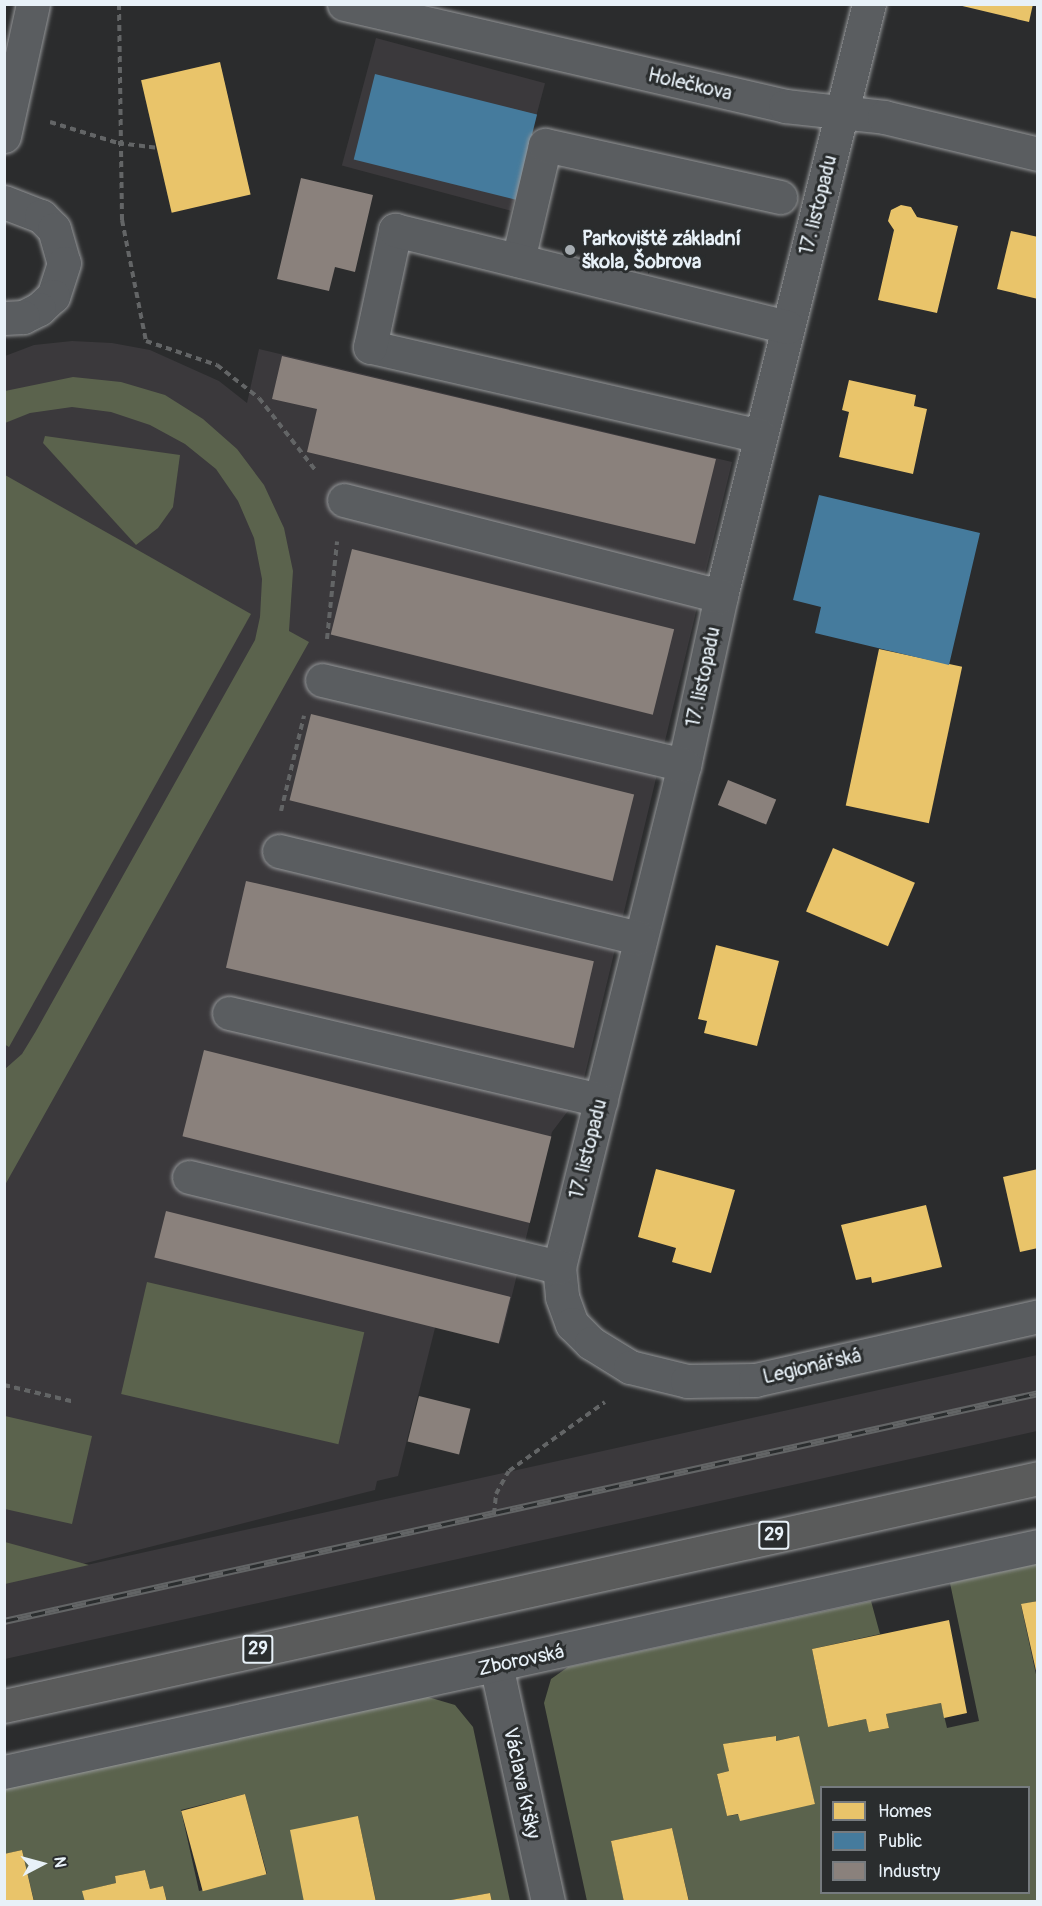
<!DOCTYPE html>
<html>
<head>
<meta charset="utf-8">
<style>
  body { margin:0 }
  #map { position:relative; width:1042px; height:1906px; overflow:hidden; background:#2b2c2d; font-family:Pangolin,sans-serif }
  div>[style] { position:absolute }
  [style*='--x'] { left:calc(var(--x)*1px); top:calc(var(--y)*1px); width:calc(var(--w)*1px); rotate:calc(var(--a)*1deg) }
  .built>* { inset:0; background:#3b393c; transform-origin:0 0 }
  .green>* { inset:0; background:#5b634d; transform-origin:0 0 }
  .homes>* { inset:0; background:#e9c46a; transform-origin:0 0 }
  .public>* { inset:0; background:#457b9d; transform-origin:0 0 }
  .industry>* { inset:0; background:#8a817c; transform-origin:0 0 }
  .path>* { height:4px; margin-top:-2px; transform-origin:0; background:repeating-linear-gradient(90deg,#636566 0 6px,transparent 0 10.5px) }
  .roads { filter:drop-shadow(0 0 2px #96989a) drop-shadow(0 0 2px #96989a) }
  .minor>* { height:33px; margin:-16.5px; padding:0 16.5px; transform-origin:16.5px; border-radius:16.5px; background:#5a5d60 }
  .major>* { height:33px; margin:-16.5px; padding:0 16.5px; transform-origin:16.5px; border-radius:16.5px; background:#5a5b5b }
  .rail>* { height:7px; margin-top:-3.5px; transform-origin:0; background:repeating-linear-gradient(90deg,#2a2d2e 0 14px,#636566 0 28px); box-sizing:border-box; border-block:2px solid #636566 }
  .dots>* { width:16px; height:16px; translate:-50% -50%; box-sizing:border-box; border:3px solid #2a2d2e; border-radius:50% }
  span { translate:-50% -50%; white-space:nowrap; text-align:center; line-height:1.15; -webkit-text-stroke:6px #2a2d2e; paint-order:stroke }
  .shield-label span { padding:2px 4px; background:#2a2d2e; border:2px solid; border-radius:4px; -webkit-text-stroke-width:0 }
  .shield-label { font-size:18px; color:#e8f1f8; font-weight:700 }
  .street-label { font-size:20px; color:#e8f1f8 }
  .poi-label { font-size:20px; color:#e8f1f8; font-weight:700 }
  .left { translate:0 -50%; text-align:left }
  .frame { position:absolute; inset:0; border:6px solid #e8f1f8; pointer-events:none }
  .legend { position:absolute; left:820px; top:1786px; width:210px; height:108px; box-sizing:border-box; background:#2a2d2e; border:2px solid #767b7f; margin:0; padding:8px 10px; list-style:none; font-size:18px; color:#e8f1f8 }
  .legend li { display:flex; align-items:center; gap:12px; height:30px }
  .legend b { width:30px; border:2px solid #767b7f }
  .north { position:absolute; left:12px; top:1834px; width:60px; height:60px; -webkit-text-stroke:4px #2a2d2e; paint-order:stroke; rotate:84deg; font-size:16px; font-weight:700; line-height:24px; text-align:center; color:#e8f1f8 }
  .north::after { content:''; display:block; margin:auto; width:21px; height:27px; background:#e8f1f8; clip-path:polygon(50% 0,100% 100%,50% 72%,0 100%) }
</style>
</head>
<body>
<div id="map">
  <div class="built">
    <i style="left:376px;top:38px;width:175px;height:132px;rotate:15deg"></i>
    <i style="clip-path:polygon(72px 341px,112px 343px,150px 350px,219px 381px,247px 403px,259px 349px,732px 462px,580px 1095px,552px 1132px,501px 1340px,436px 1324px,398px 1476px,377px 1481px,375px 1490px,19px 1580px,1037px 1355px,1037px 1431px,5px 1659px,5px 356px,34px 345px)"></i>
  </div>
  <div class="green">
    <i style="clip-path:polygon(73px 377px,121px 382px,165px 395px,203px 419px,237px 449px,264px 485px,284px 528px,293px 571px,289px 631px,309px 642px,5px 1185px,5px 1069px,22px 1054px,36px 1031px,255px 640px,260px 617px,262px 579px,254px 538px,238px 501px,216px 469px,185px 444px,150px 425px,111px 412px,72px 407px,30px 413px,5px 423px,5px 391px)"></i>
    <i style="clip-path:polygon(45px 436px,180px 455px,173px 507px,158px 528px,136px 545px,43px 443px)"></i>
    <i style="clip-path:polygon(5px 475px,251px 614px,9px 1047px,4px 1044px)"></i>
    <i style="left:147px;top:1282px;width:223px;height:115px;rotate:13deg"></i>
    <i style="clip-path:polygon(5px 1416px,92px 1436px,72px 1524px,5px 1509px)"></i>
    <i style="clip-path:polygon(5px 1542px,89px 1565px,5px 1584px)"></i>
    <i style="clip-path:polygon(evenodd,1037px 1564px,1037px 1601px,1021px 1605px,1037px 1679px,1037px 1901px,689px 1901px,672px 1828px,611px 1841px,624px 1901px,587px 1901px,544px 1703px,551px 1679px,568px 1667px,871px 1601px,880px 1634px,812px 1649px,828px 1727px,866px 1719px,870px 1732px,889px 1728px,886px 1714px,941px 1703px,947px 1728px,979px 1721px,950px 1583px,1037px 1564px,775px 1736px,776px 1741px,798px 1736px,815px 1804px,727px 1816px,717px 1774px,729px 1771px,724px 1744px,775px 1736px,1037px 1564px,822px 1788px,1028px 1788px,1028px 1892px,822px 1892px,822px 1788px)"></i>
    <i style="clip-path:polygon(evenodd,428px 1697px,455px 1705px,473px 1727px,510px 1901px,492px 1901px,490px 1893px,446px 1901px,376px 1901px,358px 1816px,304px 1901px,167px 1901px,163px 1886px,150px 1889px,145px 1870px,115px 1876px,116px 1883px,83px 1891px,85px 1901px,34px 1901px,22px 1850px,5px 1854px,4px 1789px,428px 1697px,245px 1794px,267px 1874px,199px 1891px,181px 1810px,245px 1794px)"></i>
  </div>
  <div class="homes">
    <i style="clip-path:polygon(954px 4px,1033px 4px,1029px 22px)"></i>
    <i style="left:220px;top:62px;width:136px;height:81px;rotate:77deg"></i>
    <i style="clip-path:polygon(901px 205px,911px 207px,917px 217px,958px 226px,937px 313px,878px 300px,894px 230px,888px 221px,891px 210px)"></i>
    <i style="clip-path:polygon(1011px 231px,1038px 237px,1038px 299px,997px 289px)"></i>
    <i style="clip-path:polygon(849px 380px,916px 395px,914px 406px,927px 409px,913px 474px,839px 457px,849px 412px,842px 410px)"></i>
    <i style="left:879px;top:649px;width:85px;height:160px;rotate:12deg"></i>
    <i style="left:833px;top:848px;width:89px;height:69px;rotate:23deg"></i>
    <i style="clip-path:polygon(716px 945px,779px 961px,757px 1046px,704px 1033px,707px 1021px,698px 1019px)"></i>
    <i style="clip-path:polygon(656px 1169px,735px 1190px,711px 1273px,672px 1262px,676px 1248px,638px 1237px)"></i>
    <i style="clip-path:polygon(1038px 1169px,1038px 1248px,1020px 1252px,1003px 1177px)"></i>
    <i style="clip-path:polygon(926px 1205px,942px 1267px,872px 1283px,871px 1277px,856px 1280px,841px 1225px)"></i>
    <i style="clip-path:polygon(1038px 1601px,1038px 1675px,1037px 1675px,1021px 1604px)"></i>
    <i style="clip-path:polygon(949px 1620px,967px 1713px,944px 1718px,941px 1703px,886px 1714px,889px 1728px,869px 1732px,866px 1719px,828px 1727px,812px 1649px)"></i>
    <i style="clip-path:polygon(776px 1736px,776px 1741px,799px 1736px,815px 1804px,740px 1821px,738px 1814px,727px 1816px,717px 1774px,729px 1771px,723px 1744px)"></i>
    <i style="left:245px;top:1794px;width:83px;height:66px;rotate:75deg"></i>
    <i style="clip-path:polygon(358px 1816px,376px 1902px,304px 1902px,290px 1830px)"></i>
    <i style="clip-path:polygon(672px 1828px,689px 1902px,624px 1902px,611px 1841px)"></i>
    <i style="clip-path:polygon(22px 1850px,34px 1902px,4px 1902px,4px 1854px)"></i>
    <i style="clip-path:polygon(145px 1870px,150px 1889px,163px 1886px,167px 1902px,85px 1902px,82px 1891px,116px 1883px,115px 1876px)"></i>
    <i style="clip-path:polygon(490px 1893px,492px 1902px,452px 1902px,451px 1900px)"></i>
  </div>
  <div class="public">
    <i style="left:375px;top:74px;width:167px;height:88px;rotate:14deg"></i>
    <i style="clip-path:polygon(819px 495px,980px 533px,949px 665px,815px 633px,821px 607px,793px 600px)"></i>
  </div>
  <div class="industry">
    <i style="clip-path:polygon(301px 178px,373px 195px,355px 272px,335px 267px,329px 291px,277px 279px)"></i>
    <i style="clip-path:polygon(282px 356px,716px 459px,695px 544px,307px 452px,317px 409px,272px 399px)"></i>
    <i style="left:352px;top:549px;width:332px;height:88px;rotate:14deg"></i>
    <i style="left:311px;top:714px;width:333px;height:89px;rotate:14deg"></i>
    <i style="left:728px;top:780px;width:52px;height:27px;rotate:22deg"></i>
    <i style="left:246px;top:881px;width:357px;height:89px;rotate:13deg"></i>
    <i style="left:204px;top:1050px;width:358px;height:89px;rotate:14deg"></i>
    <i style="left:166px;top:1211px;width:355px;height:48px;rotate:14deg"></i>
    <i style="left:419px;top:1396px;width:53px;height:47px;rotate:14deg"></i>
  </div>
  <div class="path">
    <i style="--x:119;--y:4;--w:216;--a:89.2"></i>
    <i style="--x:122;--y:220;--w:123;--a:78.8"></i>
    <i style="--x:146;--y:341;--w:75;--a:18.7"></i>
    <i style="--x:217;--y:365;--w:53;--a:38.2"></i>
    <i style="--x:259;--y:398;--w:93;--a:52"></i>
    <i style="--x:50;--y:122;--w:71;--a:17.2"></i>
    <i style="--x:118;--y:143;--w:39;--a:7"></i>
    <i style="--x:327;--y:639;--w:98;--a:-84.1"></i>
    <i style="--x:281;--y:811;--w:98;--a:-76.4"></i>
    <i style="--x:4;--y:1385;--w:73;--a:13.5"></i>
    <i style="--x:494;--y:1514;--w:20;--a:-84"></i>
    <i style="--x:496;--y:1494;--w:26;--a:-61"></i>
    <i style="--x:509;--y:1471;--w:118;--a:-35.7"></i>
  </div>
  <div class="roads">
    <div class="minor">
      <i style="--x:344;--y:4;--w:453;--a:13"></i>
      <i style="--x:785;--y:106;--w:100;--a:6.3"></i>
      <i style="--x:884;--y:117;--w:158;--a:13.5"></i>
      <i style="--x:869;--y:4;--w:610;--a:104.04"></i>
      <i style="--x:721;--y:596;--w:173;--a:102.3"></i>
      <i style="--x:684;--y:765;--w:517;--a:103.98"></i>
      <i style="--x:559;--y:1267;--w:30;--a:84"></i>
      <i style="--x:562;--y:1297;--w:29;--a:70"></i>
      <i style="--x:572;--y:1324;--w:27;--a:45"></i>
      <i style="--x:591;--y:1343;--w:46;--a:31.6"></i>
      <i style="--x:630;--y:1367;--w:59;--a:13.8"></i>
      <i style="--x:687;--y:1381;--w:68;--a:-0.8"></i>
      <i style="--x:755;--y:1380;--w:290;--a:-12.7"></i>
      <i style="--x:4;--y:136;--w:135;--a:-77.6"></i>
      <i style="--x:4;--y:202;--w:40;--a:21"></i>
      <i style="--x:41;--y:216;--w:18;--a:45"></i>
      <i style="--x:54;--y:229;--w:35;--a:74"></i>
      <i style="--x:64;--y:263;--w:35;--a:108"></i>
      <i style="--x:53;--y:296;--w:19;--a:137"></i>
      <i style="--x:39;--y:309;--w:18;--a:153"></i>
      <i style="--x:23;--y:317;--w:19;--a:177"></i>
      <i style="--x:518;--y:260;--w:118;--a:-76.8"></i>
      <i style="--x:545;--y:145;--w:241;--a:12.5"></i>
      <i style="--x:760;--y:436;--w:400;--a:-167.1"></i>
      <i style="--x:370;--y:347;--w:120;--a:-77.9"></i>
      <i style="--x:395;--y:230;--w:404;--a:13.9"></i>
      <i style="--x:344;--y:500;--w:389;--a:14.3"></i>
      <i style="--x:322;--y:680;--w:372;--a:13.2"></i>
      <i style="--x:279;--y:851;--w:370;--a:13.6"></i>
      <i style="--x:229;--y:1013;--w:382;--a:13.2"></i>
      <i style="--x:189;--y:1177;--w:381;--a:13.7"></i>
      <i style="--x:496;--y:1665;--w:243;--a:77.6"></i>
      <i style="--x:4;--y:1772;--w:1058;--a:-12.33"></i>
    </div>
    <div class="major">
      <i style="--x:4;--y:1706;--w:1059;--a:-12.43"></i>
    </div>
  </div>
  <div class="rail">
    <i style="--x:4;--y:1621;--w:1059;--a:-12.43"></i>
  </div>
  <div class="dots">
    <i style="left:570px;top:250px;background:#a6acb1"></i>
  </div>
  <div class="shield-label">
    <span style="left:774px;top:1535px">29</span>
    <span style="left:258px;top:1649px">29</span>
  </div>
  <div class="street-label">
    <span style="left:690px;top:84px;rotate:13deg">Holečkova</span>
    <span style="left:818px;top:205px;rotate:-76deg">17. listopadu</span>
    <span style="left:703px;top:677px;rotate:-78deg">17. listopadu</span>
    <span style="left:588px;top:1149px;rotate:-76deg">17. listopadu</span>
    <span style="left:812px;top:1366px;rotate:-13deg">Legionářská</span>
    <span style="left:521px;top:1660px;rotate:-12deg">Zborovská</span>
    <span style="left:522px;top:1783px;rotate:78deg">Václava Kršky</span>
  </div>
  <div class="poi-label">
    <span class="left" style="left:582px;top:250px">Parkoviště základní<br>škola, Šobrova</span>
  </div>
  <div class="frame"></div>
  <ul class="legend">
  <li><b style="height:16px;background:#e9c46a"></b>Homes</li>
  <li><b style="height:16px;background:#457b9d"></b>Public</li>
  <li><b style="height:16px;background:#8a817c"></b>Industry</li>
  </ul>
  <div class="north">N</div>
</div>
</body>
</html>
